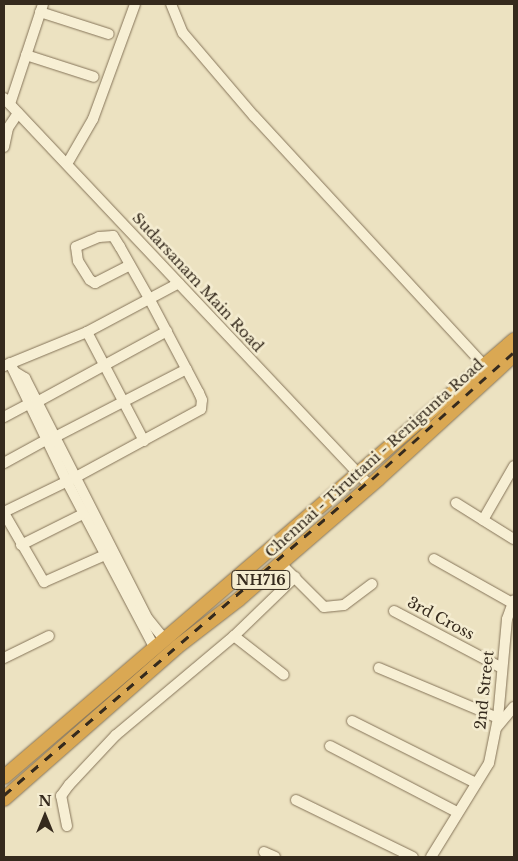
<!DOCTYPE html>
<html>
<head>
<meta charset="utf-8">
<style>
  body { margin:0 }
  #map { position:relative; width:518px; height:861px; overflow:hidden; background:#ece2c1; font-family:"Libre Baskerville",serif }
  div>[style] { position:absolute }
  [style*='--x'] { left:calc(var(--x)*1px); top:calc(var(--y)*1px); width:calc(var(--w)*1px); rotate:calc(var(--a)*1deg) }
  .roads { filter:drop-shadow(0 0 1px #857459) drop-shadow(0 0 1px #857459) }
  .minor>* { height:10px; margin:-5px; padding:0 5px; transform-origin:5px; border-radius:5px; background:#f7efd4 }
  .highway>* { height:14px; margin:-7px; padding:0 7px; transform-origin:7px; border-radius:7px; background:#daa853 }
  .rail>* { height:3px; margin-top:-1.5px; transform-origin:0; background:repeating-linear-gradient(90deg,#352a1d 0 9px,transparent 0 18px) }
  span { translate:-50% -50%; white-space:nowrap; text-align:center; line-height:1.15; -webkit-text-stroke:5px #f4ecd0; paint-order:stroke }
  .shield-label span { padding:1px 4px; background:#f4ecd0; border:1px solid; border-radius:4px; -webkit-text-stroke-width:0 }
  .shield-label { font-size:14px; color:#352a1d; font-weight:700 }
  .street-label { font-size:15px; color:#352a1d }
  .frame { position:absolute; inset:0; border:5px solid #352a1d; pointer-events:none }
  .north { position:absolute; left:20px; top:791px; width:50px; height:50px; -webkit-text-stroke:4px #f4ecd0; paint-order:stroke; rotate:0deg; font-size:14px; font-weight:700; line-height:20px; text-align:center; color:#352a1d }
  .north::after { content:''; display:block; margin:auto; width:18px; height:22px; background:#352a1d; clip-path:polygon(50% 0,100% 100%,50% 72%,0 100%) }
</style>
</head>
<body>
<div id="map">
  <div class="roads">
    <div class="minor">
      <i style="--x:171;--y:4;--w:31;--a:68"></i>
      <i style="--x:183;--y:33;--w:109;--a:49.5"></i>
      <i style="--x:254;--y:116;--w:340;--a:47.3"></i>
      <i style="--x:40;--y:12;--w:72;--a:17.7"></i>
      <i style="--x:26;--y:55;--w:71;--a:17.9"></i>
      <i style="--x:4;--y:98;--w:533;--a:46.67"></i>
      <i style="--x:10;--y:104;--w:105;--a:-71.7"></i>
      <i style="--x:4;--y:147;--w:19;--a:-78"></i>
      <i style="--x:8;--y:128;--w:18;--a:-56"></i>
      <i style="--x:67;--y:164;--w:52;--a:-60"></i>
      <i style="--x:93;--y:119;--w:122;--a:-69.9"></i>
      <i style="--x:87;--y:332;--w:123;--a:62.4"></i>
      <i style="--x:10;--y:363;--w:127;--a:64.4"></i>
      <i style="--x:65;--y:478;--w:193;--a:62.2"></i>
      <i style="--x:4;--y:366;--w:90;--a:-22.3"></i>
      <i style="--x:87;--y:332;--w:104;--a:-28"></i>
      <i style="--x:15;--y:372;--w:12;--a:31"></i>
      <i style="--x:25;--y:378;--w:271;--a:63"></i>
      <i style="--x:148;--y:619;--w:27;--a:51"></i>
      <i style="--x:37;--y:402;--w:148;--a:-28.6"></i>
      <i style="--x:4;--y:417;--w:27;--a:-28"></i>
      <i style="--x:55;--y:437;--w:148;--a:-27.3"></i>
      <i style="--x:4;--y:463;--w:48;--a:-28.7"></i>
      <i style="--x:514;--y:466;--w:62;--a:119.9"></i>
      <i style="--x:483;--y:520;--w:36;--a:32"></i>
      <i style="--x:456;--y:503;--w:32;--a:32"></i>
      <i style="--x:4;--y:512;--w:80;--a:-25.9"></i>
      <i style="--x:76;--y:477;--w:142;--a:-28.5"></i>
      <i style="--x:201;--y:409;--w:9;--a:-84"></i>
      <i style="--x:202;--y:400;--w:8;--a:-113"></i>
      <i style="--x:199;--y:393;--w:105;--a:-117.8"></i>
      <i style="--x:150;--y:300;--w:61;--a:-119.5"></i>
      <i style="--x:120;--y:247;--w:13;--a:-122"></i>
      <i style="--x:113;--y:236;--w:14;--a:176"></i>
      <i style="--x:99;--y:237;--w:25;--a:157"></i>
      <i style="--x:76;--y:247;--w:14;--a:82"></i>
      <i style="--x:78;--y:261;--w:22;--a:58"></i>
      <i style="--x:90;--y:280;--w:6;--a:31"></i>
      <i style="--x:95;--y:283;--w:39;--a:-27"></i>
      <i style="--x:4;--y:513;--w:80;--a:59.9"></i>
      <i style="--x:44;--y:582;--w:67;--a:-23.9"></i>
      <i style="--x:21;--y:545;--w:69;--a:-26.6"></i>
      <i style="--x:434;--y:559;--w:90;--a:29.4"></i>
      <i style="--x:280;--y:563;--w:62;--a:45"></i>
      <i style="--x:324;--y:607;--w:20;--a:-6"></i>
      <i style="--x:344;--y:605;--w:35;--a:-37"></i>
      <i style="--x:394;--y:611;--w:120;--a:27.8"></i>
      <i style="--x:234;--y:636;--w:63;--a:38"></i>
      <i style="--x:4;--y:658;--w:50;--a:-26.1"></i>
      <i style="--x:379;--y:668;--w:129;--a:22.8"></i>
      <i style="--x:352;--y:721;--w:139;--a:26.6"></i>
      <i style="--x:497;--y:727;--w:26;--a:-50"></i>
      <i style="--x:330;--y:746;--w:143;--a:27.5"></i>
      <i style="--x:296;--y:800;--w:130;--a:26"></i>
      <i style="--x:67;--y:826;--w:31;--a:-101"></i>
      <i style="--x:61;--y:796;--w:14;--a:-54"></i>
      <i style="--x:69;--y:785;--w:69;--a:-46.8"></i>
      <i style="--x:116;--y:735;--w:154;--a:-40"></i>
      <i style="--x:234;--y:636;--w:85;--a:-44"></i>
      <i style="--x:264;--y:852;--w:12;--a:24"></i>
      <i style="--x:431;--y:857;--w:110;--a:-58.3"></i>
      <i style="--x:489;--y:763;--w:46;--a:-78.7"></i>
      <i style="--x:498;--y:718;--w:99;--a:-84.8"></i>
      <i style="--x:507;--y:619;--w:20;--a:-70"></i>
    </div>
    <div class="highway">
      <i style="--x:4;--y:777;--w:672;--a:-40.59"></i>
      <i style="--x:4;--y:799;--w:230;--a:-41.3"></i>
      <i style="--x:177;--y:647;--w:77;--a:-37.6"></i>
      <i style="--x:238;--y:600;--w:185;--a:-40.8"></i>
      <i style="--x:378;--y:479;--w:184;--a:-42.4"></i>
    </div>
  </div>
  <div class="rail">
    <i style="--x:4;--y:795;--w:485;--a:-40.7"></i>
    <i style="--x:372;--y:479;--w:191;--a:-41.8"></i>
  </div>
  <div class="shield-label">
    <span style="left:261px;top:580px">NH716</span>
  </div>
  <div class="street-label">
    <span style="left:198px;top:282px;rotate:47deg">Sudarsanam Main Road</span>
    <span style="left:374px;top:458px;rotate:-42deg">Chennai - Tiruttani - Renigunta Road</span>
    <span style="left:441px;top:618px;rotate:28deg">3rd Cross</span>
    <span style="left:484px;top:690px;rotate:-84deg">2nd Street</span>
  </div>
  <div class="frame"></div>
  <div class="north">N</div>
</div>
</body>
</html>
